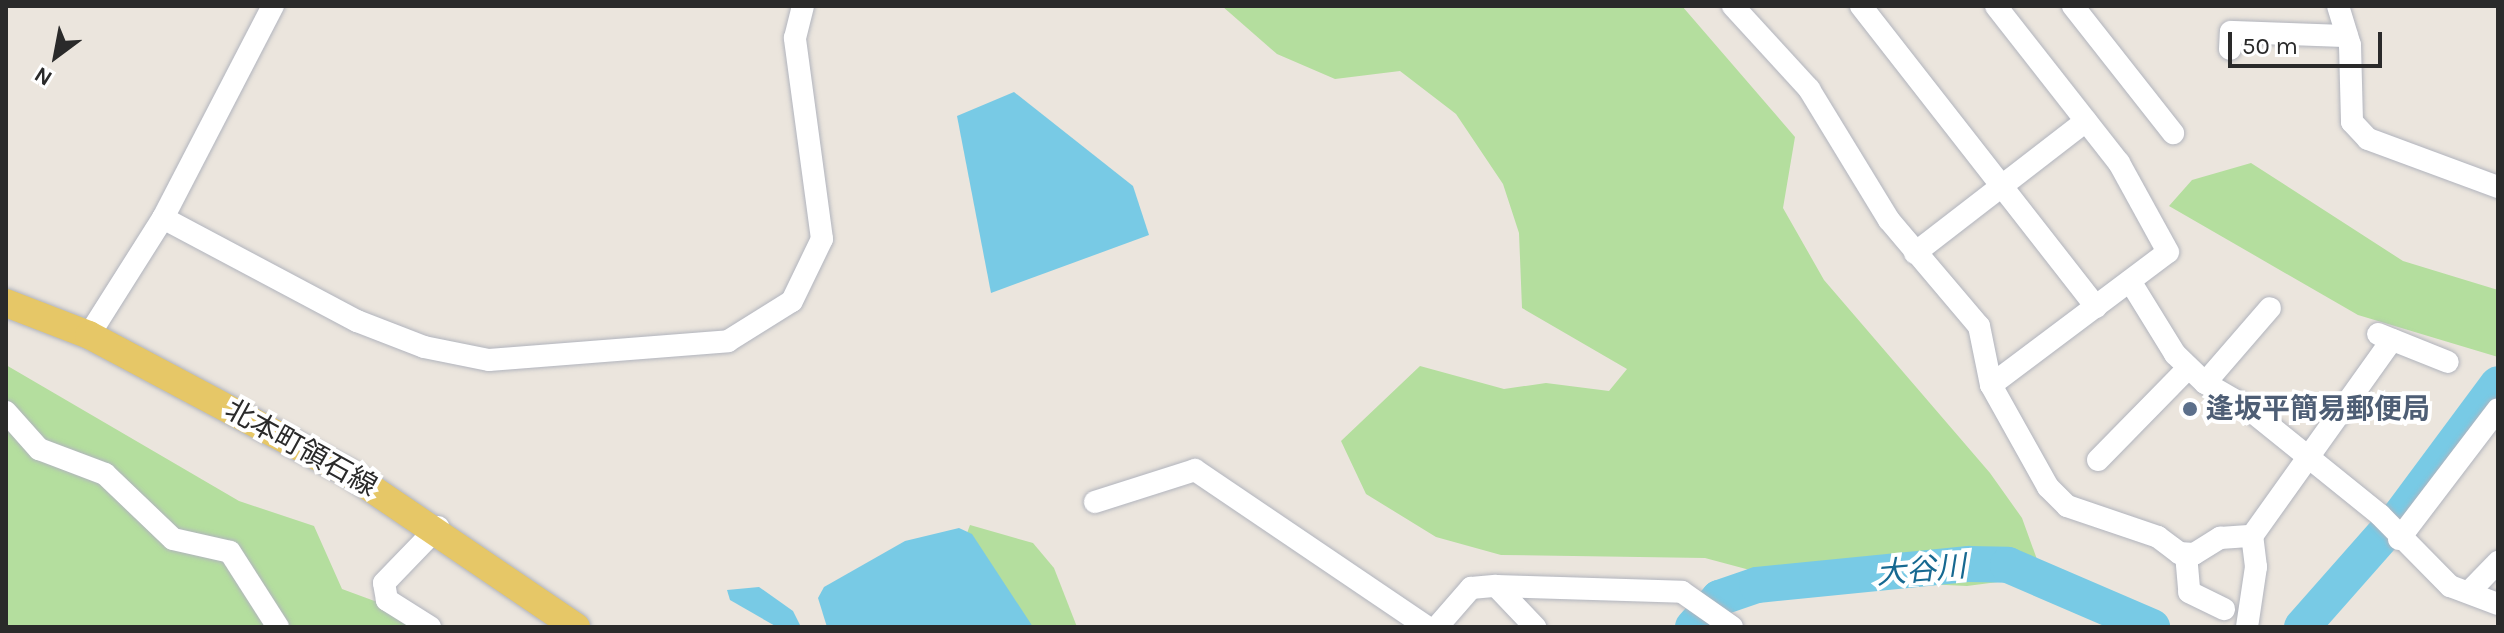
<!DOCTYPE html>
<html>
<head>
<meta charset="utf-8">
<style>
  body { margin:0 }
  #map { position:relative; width:2504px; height:633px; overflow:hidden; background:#ebe5dd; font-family:Karla,"Noto Sans JP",sans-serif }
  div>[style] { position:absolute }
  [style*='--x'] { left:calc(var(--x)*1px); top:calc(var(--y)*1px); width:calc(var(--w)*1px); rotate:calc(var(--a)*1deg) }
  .green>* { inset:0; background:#b4de9e }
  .water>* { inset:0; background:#78cae5 }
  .river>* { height:36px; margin:-18px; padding:0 18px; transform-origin:18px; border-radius:18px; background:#78cae5 }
  .roads { filter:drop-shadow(0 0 2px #b1b4bd) drop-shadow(0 0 2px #b1b4bd) }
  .minor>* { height:22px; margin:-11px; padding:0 11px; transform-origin:11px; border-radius:11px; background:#fff }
  .major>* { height:28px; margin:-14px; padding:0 14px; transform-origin:14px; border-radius:14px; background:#e6c767 }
  .dots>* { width:22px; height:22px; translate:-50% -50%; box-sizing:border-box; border:4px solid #fff; border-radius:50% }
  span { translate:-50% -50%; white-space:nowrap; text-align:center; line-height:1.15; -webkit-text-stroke:8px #fff; paint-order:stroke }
  .service-label { font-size:28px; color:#4e5e75; font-weight:700 }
  .left { translate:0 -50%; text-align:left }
  .street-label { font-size:28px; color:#2a2a2a }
  .water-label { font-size:30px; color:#176991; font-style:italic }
  .frame { position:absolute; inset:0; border:8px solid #2a2a2a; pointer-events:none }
  .north { position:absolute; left:16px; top:16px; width:80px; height:80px; -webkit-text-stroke:6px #fff; paint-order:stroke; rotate:212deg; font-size:22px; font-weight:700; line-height:32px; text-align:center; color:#2a2a2a }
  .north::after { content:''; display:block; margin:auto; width:28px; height:36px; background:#2a2a2a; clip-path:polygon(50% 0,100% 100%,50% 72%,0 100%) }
  .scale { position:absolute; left:2228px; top:32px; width:154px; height:36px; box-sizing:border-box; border:4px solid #2a2a2a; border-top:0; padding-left:10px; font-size:24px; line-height:28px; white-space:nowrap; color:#2a2a2a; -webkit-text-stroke:6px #fff; paint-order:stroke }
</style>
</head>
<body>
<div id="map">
  <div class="green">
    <i style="clip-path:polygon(1222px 6px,1682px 6px,1795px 137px,1783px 208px,1824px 280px,1990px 473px,2022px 518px,2043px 576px,1967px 586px,1776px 577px,1705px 558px,1501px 555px,1436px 537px,1366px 494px,1341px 441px,1420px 366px,1504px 389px,1546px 383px,1609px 391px,1627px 369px,1522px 308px,1519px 233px,1503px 184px,1456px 114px,1400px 71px,1335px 79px,1277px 54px)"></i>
    <i style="clip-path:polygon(2251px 163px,2403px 261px,2498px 290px,2498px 357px,2358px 315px,2169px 206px,2192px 180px)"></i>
    <i style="clip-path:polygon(6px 365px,239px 501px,314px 526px,342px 589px,445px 627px,6px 627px)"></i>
    <i style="clip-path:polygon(970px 525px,1033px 543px,1054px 568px,1077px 627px,1019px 627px,963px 544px)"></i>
  </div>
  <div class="water">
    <i style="clip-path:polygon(1014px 92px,1133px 186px,1149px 235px,991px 293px,957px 116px)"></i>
    <i style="clip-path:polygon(959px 528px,972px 534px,1033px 627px,827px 627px,818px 598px,824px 587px,905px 541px)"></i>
    <i style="clip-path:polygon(759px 587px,793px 611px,801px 627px,777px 627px,730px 600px,727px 590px)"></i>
  </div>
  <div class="river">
    <i style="--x:1693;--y:627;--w:39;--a:-48"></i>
    <i style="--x:1719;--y:598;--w:40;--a:-18.9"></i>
    <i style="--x:1757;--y:585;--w:213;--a:-5.7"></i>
    <i style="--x:1969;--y:564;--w:39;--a:1"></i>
    <i style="--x:2008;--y:565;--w:157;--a:23.3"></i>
    <i style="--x:2302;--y:627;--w:148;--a:-48.6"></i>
    <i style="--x:2400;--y:516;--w:164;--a:-53.4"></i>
  </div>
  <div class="roads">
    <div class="minor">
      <i style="--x:1733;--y:6;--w:113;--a:47.5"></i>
      <i style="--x:1809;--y:89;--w:153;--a:58.6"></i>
      <i style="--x:1889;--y:220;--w:139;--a:49.7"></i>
      <i style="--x:1979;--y:326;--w:60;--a:78.5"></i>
      <i style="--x:1991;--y:385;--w:117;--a:60.8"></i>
      <i style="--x:2048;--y:487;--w:27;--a:45"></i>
      <i style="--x:2067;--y:506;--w:96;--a:18.8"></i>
      <i style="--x:2158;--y:537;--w:26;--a:37"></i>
      <i style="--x:2179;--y:553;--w:15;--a:4"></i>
      <i style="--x:2194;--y:554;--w:31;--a:-32"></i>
      <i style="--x:2220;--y:538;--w:32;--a:-4"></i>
      <i style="--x:2252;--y:536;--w:241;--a:-54.5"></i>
      <i style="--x:1861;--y:6;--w:382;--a:52"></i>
      <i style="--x:2073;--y:6;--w:162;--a:51.8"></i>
      <i style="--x:2338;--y:6;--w:41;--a:72.9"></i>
      <i style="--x:2350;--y:45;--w:77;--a:88.5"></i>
      <i style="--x:2352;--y:122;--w:23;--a:47"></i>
      <i style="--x:2368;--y:139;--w:139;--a:20.3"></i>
      <i style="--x:2230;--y:49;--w:17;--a:-87"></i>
      <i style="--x:2231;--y:32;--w:116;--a:2"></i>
      <i style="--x:163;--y:218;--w:220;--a:28"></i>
      <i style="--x:357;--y:321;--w:72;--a:21.2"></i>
      <i style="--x:424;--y:347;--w:66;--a:11.3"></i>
      <i style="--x:489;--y:360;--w:240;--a:-4.5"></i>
      <i style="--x:728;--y:341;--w:75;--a:-32"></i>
      <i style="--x:792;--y:301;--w:69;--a:-64.2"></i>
      <i style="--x:822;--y:239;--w:203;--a:-97.7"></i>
      <i style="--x:795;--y:38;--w:33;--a:-76"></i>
      <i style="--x:1915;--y:253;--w:216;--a:-37.7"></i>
      <i style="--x:2130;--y:281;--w:86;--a:58.3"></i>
      <i style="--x:2175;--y:354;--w:42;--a:44"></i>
      <i style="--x:2205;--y:383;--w:46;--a:29.9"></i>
      <i style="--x:2245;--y:406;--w:174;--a:38.9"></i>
      <i style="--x:2380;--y:515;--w:100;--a:45.4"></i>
      <i style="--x:2450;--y:586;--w:51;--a:20.6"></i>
      <i style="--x:2378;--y:334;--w:75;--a:21.8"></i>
      <i style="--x:89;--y:335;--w:138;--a:-57.7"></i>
      <i style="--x:163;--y:218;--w:239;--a:-62.6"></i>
      <i style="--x:2205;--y:383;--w:99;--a:-49.1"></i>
      <i style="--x:1991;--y:385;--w:221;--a:-36.9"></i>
      <i style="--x:2168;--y:252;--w:102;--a:-118.8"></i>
      <i style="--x:2119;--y:163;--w:199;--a:-128.1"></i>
      <i style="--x:6;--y:412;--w:50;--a:48.3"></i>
      <i style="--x:39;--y:449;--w:71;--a:20.7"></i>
      <i style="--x:105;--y:474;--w:94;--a:43.7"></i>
      <i style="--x:173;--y:539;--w:58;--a:12.8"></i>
      <i style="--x:230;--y:552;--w:89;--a:57.4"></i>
      <i style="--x:2098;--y:460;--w:129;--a:-45.6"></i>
      <i style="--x:1095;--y:502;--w:105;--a:-17.7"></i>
      <i style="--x:1195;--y:470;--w:280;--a:34.1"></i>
      <i style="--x:2399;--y:539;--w:163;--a:-52.7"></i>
      <i style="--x:2186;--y:554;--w:38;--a:85"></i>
      <i style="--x:2189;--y:592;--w:39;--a:26"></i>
      <i style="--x:1496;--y:586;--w:57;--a:46.4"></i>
      <i style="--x:2469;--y:592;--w:42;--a:-46"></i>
      <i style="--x:430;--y:627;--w:51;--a:-147.9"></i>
      <i style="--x:387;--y:600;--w:17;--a:-100"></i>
      <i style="--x:384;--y:583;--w:78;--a:-46"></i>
      <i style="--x:1437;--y:627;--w:52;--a:-48.9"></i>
      <i style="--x:1471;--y:588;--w:25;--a:-5"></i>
      <i style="--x:1496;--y:586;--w:186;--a:1.8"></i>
      <i style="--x:1682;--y:592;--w:61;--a:35"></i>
      <i style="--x:2247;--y:627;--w:61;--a:-81.5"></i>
      <i style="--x:2256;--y:567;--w:31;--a:-97"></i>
    </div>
    <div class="major">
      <i style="--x:6;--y:303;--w:89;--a:21.1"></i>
      <i style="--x:89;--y:335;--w:296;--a:28"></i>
      <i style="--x:350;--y:474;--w:273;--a:34.1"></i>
    </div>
  </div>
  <div class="dots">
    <i style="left:2190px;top:409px;background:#5c6f8a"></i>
  </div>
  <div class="service-label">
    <span class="left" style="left:2206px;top:409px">逢坂平簡易郵便局</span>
  </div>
  <div class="street-label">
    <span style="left:301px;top:448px;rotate:29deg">北本町領石線</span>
  </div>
  <div class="water-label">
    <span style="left:1921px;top:570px;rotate:-5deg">大谷川</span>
  </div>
  <div class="frame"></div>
  <div class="north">N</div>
  <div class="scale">50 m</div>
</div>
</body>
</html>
